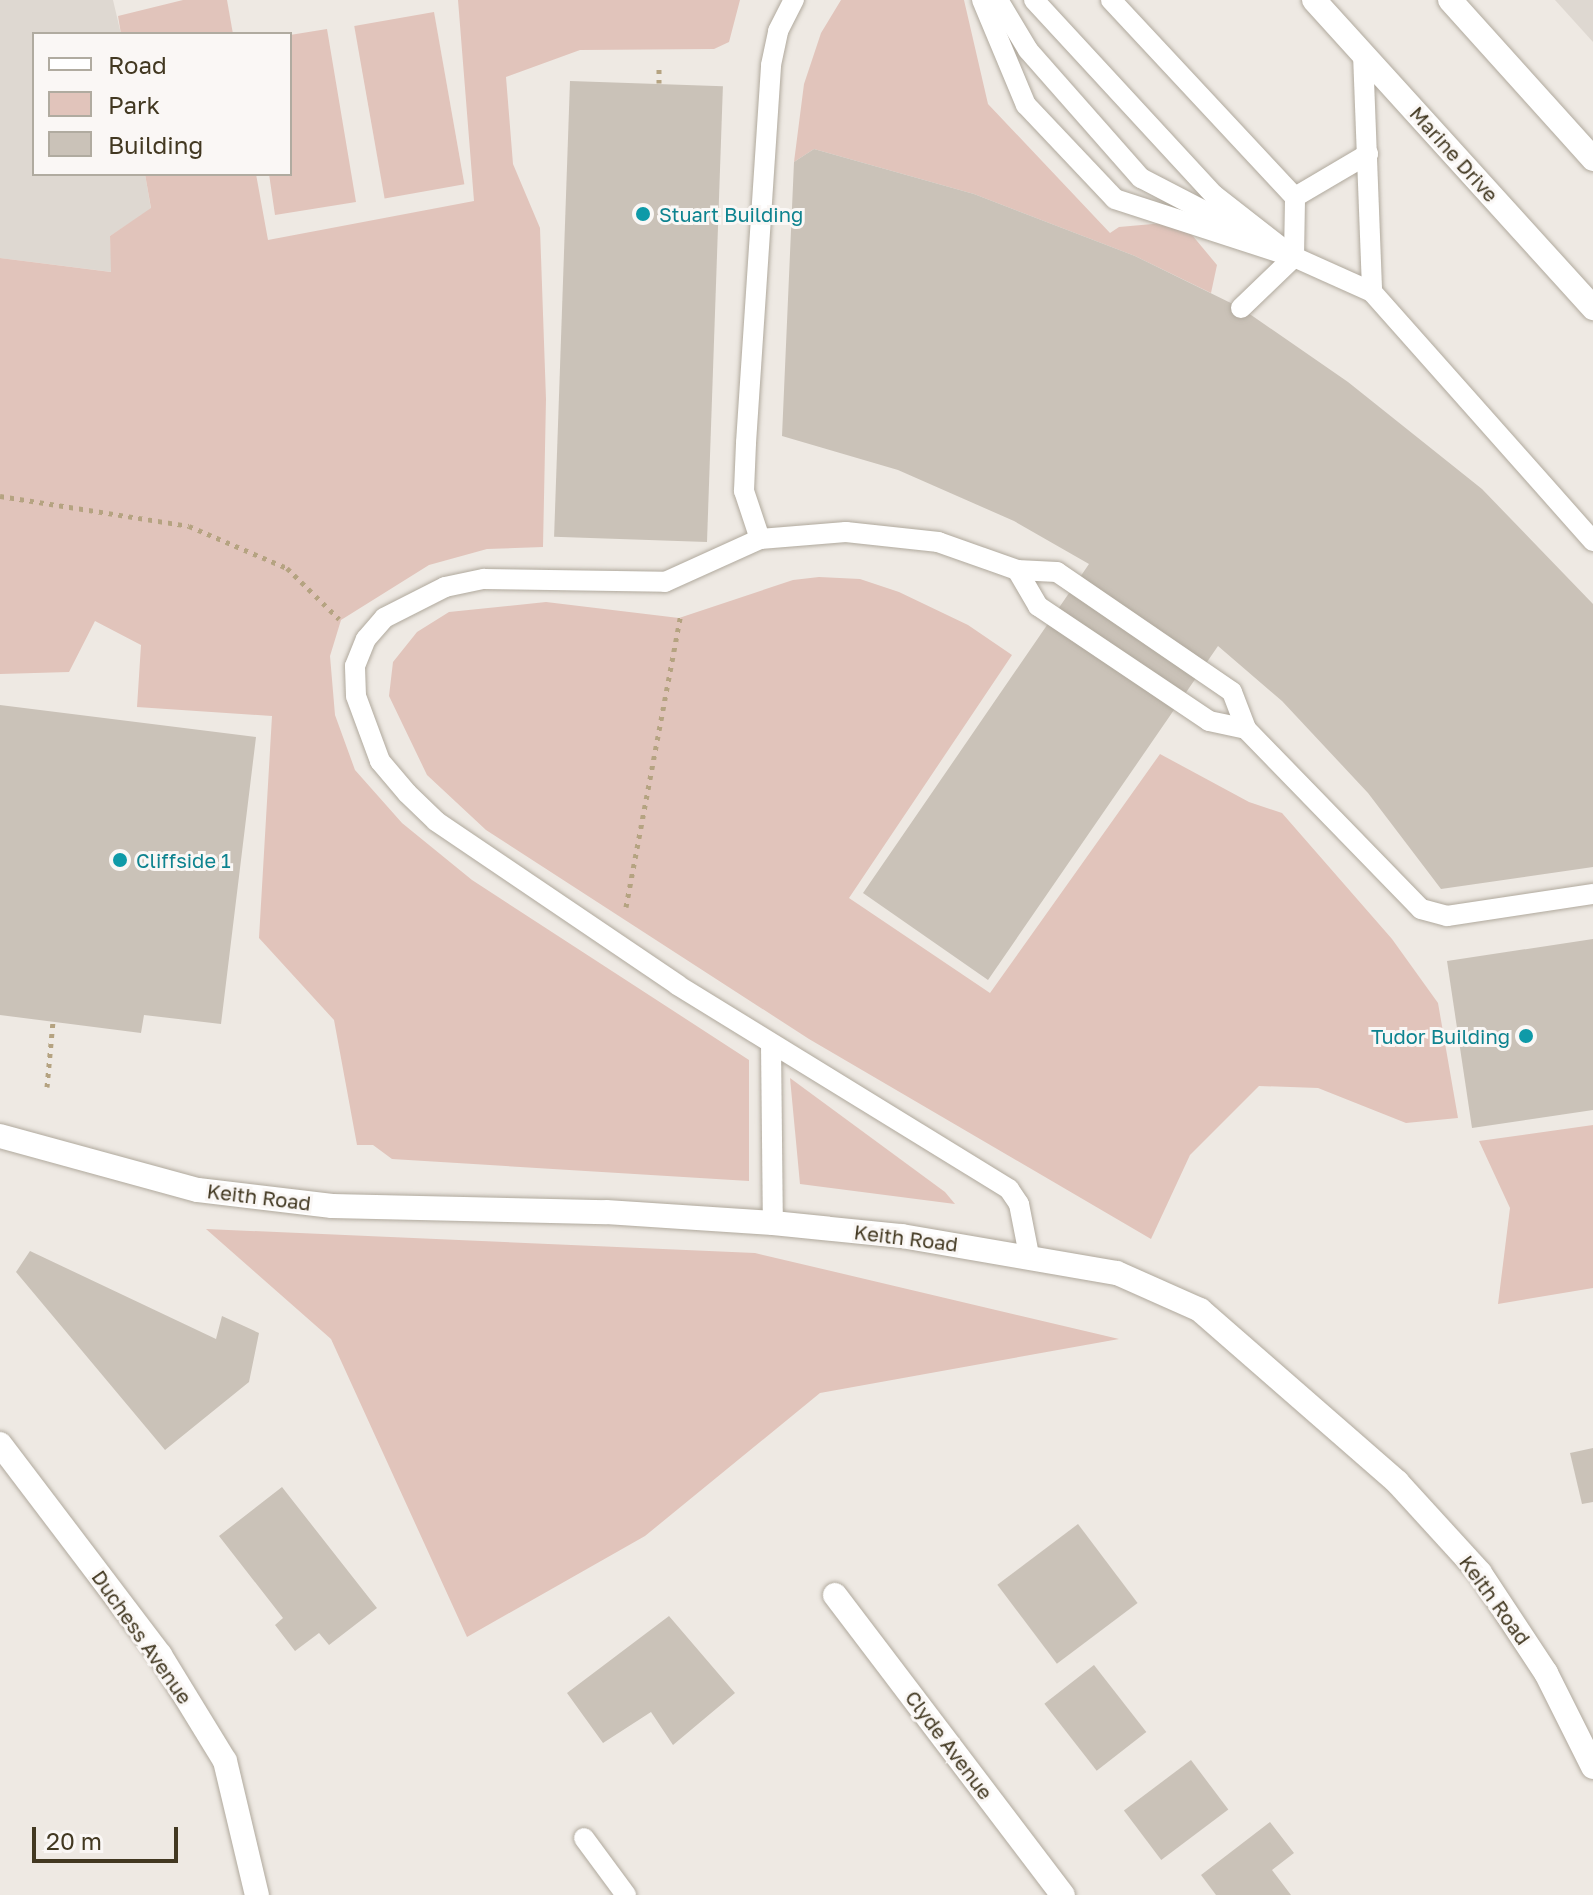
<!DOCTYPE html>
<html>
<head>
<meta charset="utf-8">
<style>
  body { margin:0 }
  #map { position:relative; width:1593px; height:1895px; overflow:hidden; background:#eee9e3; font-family:"Golos Text",sans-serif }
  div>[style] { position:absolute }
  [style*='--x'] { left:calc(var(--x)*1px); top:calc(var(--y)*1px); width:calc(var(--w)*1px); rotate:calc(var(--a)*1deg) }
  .built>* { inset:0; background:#ded8d1 }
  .green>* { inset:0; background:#e1c4bb; transform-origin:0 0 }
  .building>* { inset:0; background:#cac2b8; transform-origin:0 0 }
  .path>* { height:5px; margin-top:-2.5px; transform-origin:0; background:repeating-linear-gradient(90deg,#b5a381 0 4px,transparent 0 10px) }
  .roads { filter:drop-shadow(0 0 2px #b0a99d) drop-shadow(0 0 2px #b0a99d) }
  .service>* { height:20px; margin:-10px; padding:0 10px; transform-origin:10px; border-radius:10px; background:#fff }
  .minor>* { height:24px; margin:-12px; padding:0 12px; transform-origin:12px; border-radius:12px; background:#fff }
  .tertiary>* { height:24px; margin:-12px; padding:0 12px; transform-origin:12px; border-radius:12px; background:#fff }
  .secondary>* { height:24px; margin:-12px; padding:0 12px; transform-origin:12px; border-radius:12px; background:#fff }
  .dots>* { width:22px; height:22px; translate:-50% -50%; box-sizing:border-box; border:4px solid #faf7f5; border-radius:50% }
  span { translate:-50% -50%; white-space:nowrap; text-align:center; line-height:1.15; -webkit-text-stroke:6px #faf7f5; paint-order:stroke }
  .street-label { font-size:20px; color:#423821 }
  .culture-label { font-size:20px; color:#0d838f }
  .left { translate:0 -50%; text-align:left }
  .right { translate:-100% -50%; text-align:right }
  .legend { position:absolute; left:32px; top:32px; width:260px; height:144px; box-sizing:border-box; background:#faf7f5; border:2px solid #b0aba0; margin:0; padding:10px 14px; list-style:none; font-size:24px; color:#423821 }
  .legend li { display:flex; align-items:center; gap:16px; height:40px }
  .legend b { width:40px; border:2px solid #b0aba0 }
  .scale { position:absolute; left:32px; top:1827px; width:146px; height:36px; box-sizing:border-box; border:4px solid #423821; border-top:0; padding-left:10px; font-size:24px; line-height:28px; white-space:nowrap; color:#423821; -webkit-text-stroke:6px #faf7f5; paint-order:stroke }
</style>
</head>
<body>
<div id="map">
  <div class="built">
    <i style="clip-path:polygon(0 0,113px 0,121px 34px,34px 34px,34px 174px,145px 174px,151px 209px,110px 236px,112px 272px,0 258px)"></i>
    <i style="clip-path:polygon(1555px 0,1593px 0,1593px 42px)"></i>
  </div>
  <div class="green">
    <i style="clip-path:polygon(183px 0,227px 0,233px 34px,121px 34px,118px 16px)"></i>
    <i style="clip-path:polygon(458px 0,740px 0,729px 42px,714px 49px,580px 50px,506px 77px,513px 164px,540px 228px,546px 399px,543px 547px,487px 549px,429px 565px,341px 620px,330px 656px,335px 715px,355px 770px,402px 823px,472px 880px,749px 1060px,749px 1181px,392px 1159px,373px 1145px,357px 1145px,334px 1020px,259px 938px,272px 716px,137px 707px,141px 645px,95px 621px,69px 672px,0 674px,0 258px,111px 272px,110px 236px,151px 208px,145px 174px,256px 174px,268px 240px,474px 201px)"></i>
    <i style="clip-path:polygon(841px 0,964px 0,988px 104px,1110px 233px,1119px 227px,1164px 223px,1187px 229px,1217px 265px,1211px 293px,1135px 256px,974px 194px,814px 149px,794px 162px,804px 84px,821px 33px)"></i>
    <i style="left:434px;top:12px;width:175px;height:81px;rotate:80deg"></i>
    <i style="clip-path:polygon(327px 29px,356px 202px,275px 215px,269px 174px,290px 174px,290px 35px)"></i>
    <i style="clip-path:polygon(819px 577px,860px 579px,899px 592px,968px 625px,1012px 655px,849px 898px,990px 993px,1160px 754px,1249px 802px,1282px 813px,1392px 939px,1438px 1003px,1458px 1118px,1406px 1123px,1318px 1088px,1259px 1086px,1190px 1155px,1151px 1239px,809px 1039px,486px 830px,427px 775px,389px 696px,393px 662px,417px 632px,449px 612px,546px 602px,679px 618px,793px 580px)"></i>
    <i style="clip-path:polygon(790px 1078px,945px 1192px,955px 1204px,800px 1184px)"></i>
    <i style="clip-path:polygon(1593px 1125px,1593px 1288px,1498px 1304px,1510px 1208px,1479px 1141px)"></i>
    <i style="clip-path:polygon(206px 1229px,755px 1253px,1119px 1339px,820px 1393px,645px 1536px,467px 1637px,331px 1339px)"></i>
  </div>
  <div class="building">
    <i style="left:570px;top:81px;width:153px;height:456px;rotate:2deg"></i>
    <i style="clip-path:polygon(814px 149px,974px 194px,1135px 256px,1241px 308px,1348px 382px,1482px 489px,1593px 604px,1593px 867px,1441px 889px,1368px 793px,1282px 701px,1218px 646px,988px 980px,863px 893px,1089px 564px,1014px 521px,898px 470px,782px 436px,794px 162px)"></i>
    <i style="clip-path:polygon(0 705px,256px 737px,221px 1024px,144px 1015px,141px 1033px,0 1015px)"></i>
    <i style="clip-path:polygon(1593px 939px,1593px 1110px,1472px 1128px,1447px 961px)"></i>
    <i style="clip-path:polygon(30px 1251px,216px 1339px,222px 1316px,259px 1333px,249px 1382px,165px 1450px,16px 1272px)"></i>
    <i style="clip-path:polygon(1593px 1448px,1593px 1502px,1582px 1504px,1570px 1453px)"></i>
    <i style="clip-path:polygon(282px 1487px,377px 1608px,329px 1645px,319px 1633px,295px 1651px,275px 1625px,283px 1618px,219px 1536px)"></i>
    <i style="left:1078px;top:1524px;width:99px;height:101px;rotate:53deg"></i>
    <i style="clip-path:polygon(669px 1616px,735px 1693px,673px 1745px,651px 1712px,603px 1743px,567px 1693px)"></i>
    <i style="left:1094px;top:1665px;width:85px;height:63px;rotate:52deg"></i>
    <i style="left:1191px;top:1760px;width:62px;height:84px;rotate:53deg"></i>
    <i style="clip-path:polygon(1270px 1822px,1294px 1853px,1272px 1870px,1291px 1895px,1216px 1895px,1201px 1875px)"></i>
  </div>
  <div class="path">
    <i style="--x:659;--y:83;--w:18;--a:-90"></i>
    <i style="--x:0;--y:496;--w:191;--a:9"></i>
    <i style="--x:189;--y:526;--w:107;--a:23.2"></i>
    <i style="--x:287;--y:568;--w:73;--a:44.4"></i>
    <i style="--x:626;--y:907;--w:298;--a:-79.4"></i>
    <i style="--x:47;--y:1087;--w:66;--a:-84.8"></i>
  </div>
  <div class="roads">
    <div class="service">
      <i style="--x:982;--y:0;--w:114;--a:67.3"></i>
      <i style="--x:1026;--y:105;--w:129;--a:46.6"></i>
      <i style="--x:1115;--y:199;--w:188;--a:18"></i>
      <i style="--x:998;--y:0;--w:58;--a:59"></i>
      <i style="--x:1028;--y:50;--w:171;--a:48.6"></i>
      <i style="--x:1141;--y:178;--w:113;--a:27.5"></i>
      <i style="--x:1034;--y:0;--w:265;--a:47.3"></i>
      <i style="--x:1214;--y:195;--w:86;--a:37.9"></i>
      <i style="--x:1111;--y:0;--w:270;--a:47"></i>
      <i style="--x:1295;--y:197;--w:85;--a:-30.5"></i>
      <i style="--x:1363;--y:54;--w:238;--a:87.8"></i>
      <i style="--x:1294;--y:257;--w:60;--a:-89"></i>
      <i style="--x:1241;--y:308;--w:74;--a:-43.9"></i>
      <i style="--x:1294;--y:257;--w:85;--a:24.2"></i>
      <i style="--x:1372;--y:292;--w:333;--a:48.4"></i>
      <i style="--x:760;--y:539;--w:51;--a:-108.4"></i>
      <i style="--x:744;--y:491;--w:48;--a:-87.6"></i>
      <i style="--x:746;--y:443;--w:379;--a:-86.2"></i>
      <i style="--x:771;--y:65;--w:35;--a:-78"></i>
      <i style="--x:778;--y:31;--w:35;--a:-63"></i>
      <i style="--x:1017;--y:570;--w:42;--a:59.7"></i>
      <i style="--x:1038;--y:606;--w:206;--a:33.9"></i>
      <i style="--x:1209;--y:721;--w:38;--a:12"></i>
      <i style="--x:771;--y:1044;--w:179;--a:89.4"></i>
      <i style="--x:1029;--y:1255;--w:52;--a:-101.1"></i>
      <i style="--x:1019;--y:1204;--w:18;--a:-124"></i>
      <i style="--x:1009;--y:1189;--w:389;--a:-148.4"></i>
      <i style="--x:678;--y:985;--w:292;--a:-145.9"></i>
      <i style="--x:436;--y:821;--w:40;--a:-136"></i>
      <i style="--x:407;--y:793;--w:42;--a:-130.2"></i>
      <i style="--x:380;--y:761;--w:69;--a:-110.3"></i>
      <i style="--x:356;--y:696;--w:30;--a:-92"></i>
      <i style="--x:355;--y:666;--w:29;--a:-68"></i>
      <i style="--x:366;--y:639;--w:28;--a:-49"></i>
      <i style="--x:384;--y:618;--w:68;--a:-26.9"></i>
      <i style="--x:445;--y:587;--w:40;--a:-12"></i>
      <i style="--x:484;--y:579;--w:181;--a:0.9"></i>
      <i style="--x:665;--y:582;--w:104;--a:-24.4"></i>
      <i style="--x:760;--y:539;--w:86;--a:-4.7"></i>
      <i style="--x:846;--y:532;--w:93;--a:6.2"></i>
      <i style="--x:938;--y:542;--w:84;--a:19.5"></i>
      <i style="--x:1017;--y:570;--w:40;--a:2.9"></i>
      <i style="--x:1057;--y:572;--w:212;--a:34.4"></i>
      <i style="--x:1232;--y:692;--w:40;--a:69"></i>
      <i style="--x:1246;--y:729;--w:251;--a:45.8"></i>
      <i style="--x:1421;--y:909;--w:27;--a:15"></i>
      <i style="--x:1447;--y:916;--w:148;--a:-8.6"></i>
      <i style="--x:584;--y:1838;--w:71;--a:53.6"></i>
    </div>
    <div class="minor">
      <i style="--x:0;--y:1444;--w:265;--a:52.8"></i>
      <i style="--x:160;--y:1655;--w:124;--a:58.5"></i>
      <i style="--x:225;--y:1761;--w:138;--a:76.6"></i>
      <i style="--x:835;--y:1595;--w:377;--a:52.8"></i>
    </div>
    <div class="tertiary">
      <i style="--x:0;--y:1136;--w:205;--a:15.3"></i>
      <i style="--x:198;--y:1190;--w:135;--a:6.8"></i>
      <i style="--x:332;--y:1206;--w:274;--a:1.3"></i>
      <i style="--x:606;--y:1212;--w:167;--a:3.8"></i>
      <i style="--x:773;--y:1223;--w:130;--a:5.8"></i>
      <i style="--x:902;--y:1236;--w:218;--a:9.8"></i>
      <i style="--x:1117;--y:1273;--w:91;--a:24"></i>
      <i style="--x:1200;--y:1310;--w:262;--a:41.1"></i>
      <i style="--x:1397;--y:1482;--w:123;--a:47.6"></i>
      <i style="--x:1480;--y:1573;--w:120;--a:56.6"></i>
      <i style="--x:1546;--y:1673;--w:105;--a:63.4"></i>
    </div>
    <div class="secondary">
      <i style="--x:1314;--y:0;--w:416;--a:47.8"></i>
      <i style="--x:1450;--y:0;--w:214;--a:48"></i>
    </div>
  </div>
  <div class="dots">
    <i style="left:643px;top:214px;background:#0f9aa8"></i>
    <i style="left:120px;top:860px;background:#0f9aa8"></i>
    <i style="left:1526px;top:1036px;background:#0f9aa8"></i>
  </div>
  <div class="street-label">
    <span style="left:1454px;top:154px;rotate:48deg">Marine Drive</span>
    <span style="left:259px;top:1197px;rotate:7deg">Keith Road</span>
    <span style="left:906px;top:1238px;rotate:7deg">Keith Road</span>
    <span style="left:1495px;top:1600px;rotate:54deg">Keith Road</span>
    <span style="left:142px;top:1637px;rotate:55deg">Duchess Avenue</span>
    <span style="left:949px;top:1745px;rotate:53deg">Clyde Avenue</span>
  </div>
  <div class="culture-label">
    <span class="left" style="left:659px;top:214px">Stuart Building</span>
    <span class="left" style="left:136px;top:860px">Cliffside 1</span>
    <span class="right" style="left:1510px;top:1036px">Tudor Building</span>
  </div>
  <ul class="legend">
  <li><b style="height:10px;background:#fff"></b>Road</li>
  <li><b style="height:22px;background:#e1c4bb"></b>Park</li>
  <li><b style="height:22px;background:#cac2b8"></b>Building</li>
  </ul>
  <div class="scale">20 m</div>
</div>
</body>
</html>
